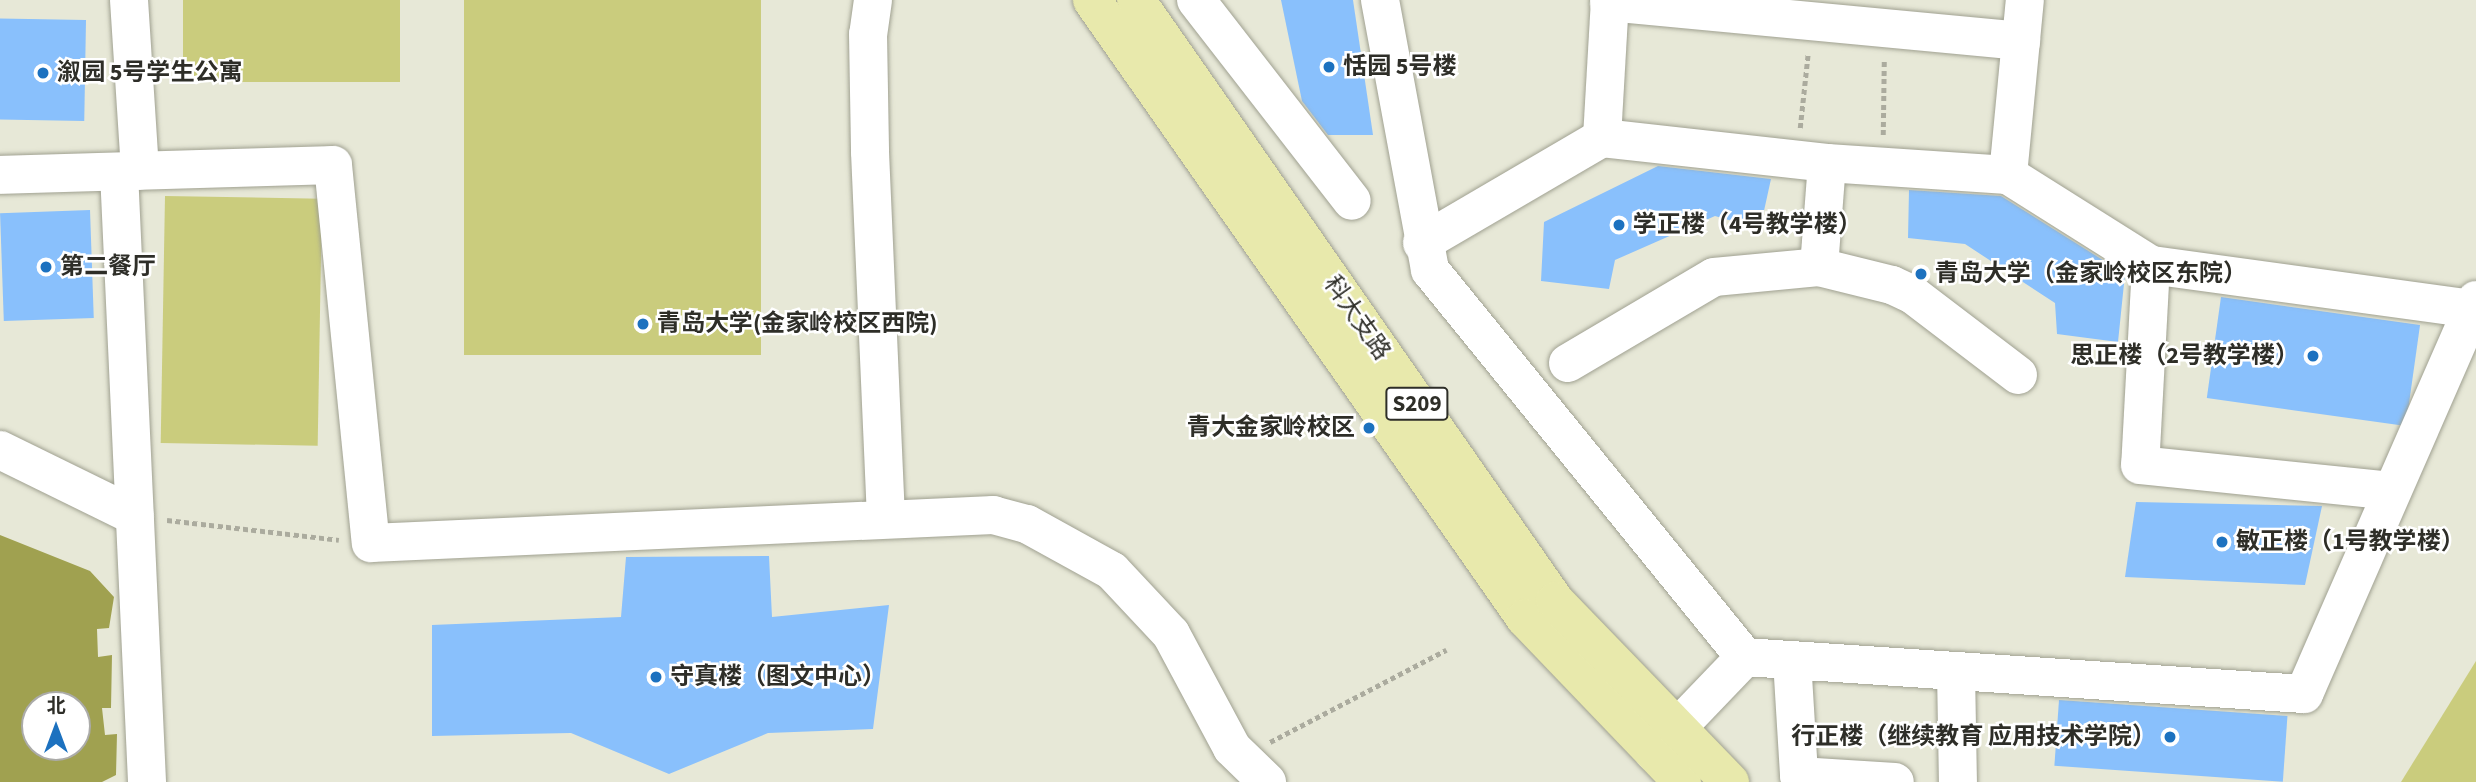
<!DOCTYPE html>
<html>
<head>
<meta charset="utf-8">
<style>
  body { margin:0 }
  #map { position:relative; width:2476px; height:782px; overflow:hidden; background:#e7e8d7; font-family:"Source Sans 3","Noto Sans SC",sans-serif }
  div>[style] { position:absolute }
  [style*='--x'] { left:calc(var(--x)*1px); top:calc(var(--y)*1px); width:calc(var(--w)*1px); rotate:calc(var(--a)*1deg) }
  .green>* { inset:0; background:#cacc7d; transform-origin:0 0 }
  .water>* { inset:0; background:#a0a150 }
  .building>* { inset:0; background:#89c0fc; transform-origin:0 0 }
  .path>* { height:4.5px; margin-top:-2.25px; transform-origin:0; background:repeating-linear-gradient(90deg,#abab9e 0 5px,transparent 0 8.5px) }
  .roads { filter:drop-shadow(0 0 2px #a0a191) drop-shadow(0 0 2px #a0a191) }
  .minor>* { height:38px; margin:-19px; padding:0 19px; transform-origin:19px; border-radius:19px; background:#fff }
  .major>* { height:38px; margin:-19px; padding:0 19px; transform-origin:19px; border-radius:19px; background:#e8e9ac }
  .dots>* { width:19px; height:19px; translate:-50% -50%; box-sizing:border-box; border:4px solid #fff; border-radius:50% }
  span { translate:-50% -50%; white-space:nowrap; text-align:center; line-height:1.15; -webkit-text-stroke:5px #fff; paint-order:stroke }
  .shield-label span { padding:2px 5px; background:#fff; border:2px solid; border-radius:5px; -webkit-text-stroke-width:0 }
  .shield-label { font-size:23px; color:#2e2e28; font-weight:700 }
  .poi-label { font-size:24px; color:#2e2e28; font-weight:700 }
  .left { translate:0 -50%; text-align:left }
  .right { translate:-100% -50%; text-align:right }
  .street-label { font-size:24px; color:#2e2e28 }
  .north { position:absolute; left:21px; top:691px; width:70px; height:70px; box-sizing:border-box; background:#fff; border:2px solid #ababa9; border-radius:50%; rotate:0deg; font-size:19px; font-weight:700; line-height:28px; text-align:center; color:#2e2e28 }
  .north::after { content:''; display:block; margin:auto; width:24px; height:32px; background:#1c71bf; clip-path:polygon(50% 0,100% 100%,50% 72%,0 100%) }
</style>
</head>
<body>
<div id="map">
  <div class="green">
    <i style="left:183px;top:0;width:217px;height:82px"></i>
    <i style="left:464px;top:0;width:297px;height:355px"></i>
    <i style="left:165px;top:196px;width:157px;height:247px;rotate:1deg"></i>
    <i style="clip-path:polygon(2476px 661px,2476px 782px,2401px 782px)"></i>
  </div>
  <div class="water">
    <i style="clip-path:polygon(evenodd,0 535px,90px 571px,114px 597px,109px 628px,97px 629px,98px 657px,112px 655px,111px 708px,102px 708px,105px 735px,117px 734px,116px 775px,102px 782px,0 782px,0 535px,35px 705px,77px 705px,77px 747px,35px 747px,35px 705px)"></i>
  </div>
  <div class="building">
    <i style="clip-path:polygon(1281px 0,1353px 0,1373px 135px,1328px 135px,1302px 101px)"></i>
    <i style="left:86px;top:20px;width:101px;height:86px;rotate:91deg"></i>
    <i style="clip-path:polygon(1658px 166px,1771px 179px,1760px 229px,1715px 216px,1615px 260px,1609px 289px,1541px 281px,1544px 222px)"></i>
    <i style="clip-path:polygon(1909px 190px,2001px 196px,2125px 274px,2118px 342px,2057px 334px,2055px 303px,1965px 244px,1908px 238px)"></i>
    <i style="left:90px;top:210px;width:108px;height:90px;rotate:88deg"></i>
    <i style="left:2221px;top:297px;width:201px;height:102px;rotate:8deg"></i>
    <i style="clip-path:polygon(2136px 502px,2322px 506px,2305px 585px,2125px 577px)"></i>
    <i style="clip-path:polygon(769px 556px,772px 617px,889px 605px,873px 729px,768px 733px,669px 774px,571px 733px,432px 736px,432px 625px,621px 617px,626px 557px)"></i>
    <i style="left:2059px;top:700px;width:229px;height:66px;rotate:4deg"></i>
  </div>
  <div class="path">
    <i style="--x:1800;--y:128;--w:75;--a:-83.9"></i>
    <i style="--x:1883;--y:135;--w:75;--a:-89.2"></i>
    <i style="--x:167;--y:520;--w:173;--a:6.6"></i>
    <i style="--x:1270;--y:742;--w:199;--a:-27.6"></i>
  </div>
  <div class="roads">
    <div class="minor">
      <i style="--x:129;--y:0;--w:171;--a:86.3"></i>
      <i style="--x:873;--y:0;--w:34;--a:98"></i>
      <i style="--x:868;--y:34;--w:118;--a:89"></i>
      <i style="--x:870;--y:152;--w:367;--a:87.5"></i>
      <i style="--x:1196;--y:0;--w:254;--a:52.2"></i>
      <i style="--x:1380;--y:0;--w:275;--a:79.5"></i>
      <i style="--x:1430;--y:270;--w:499;--a:50.9"></i>
      <i style="--x:1745;--y:657;--w:132;--a:133.8"></i>
      <i style="--x:1609;--y:2;--w:414;--a:5.4"></i>
      <i style="--x:1602;--y:138;--w:226;--a:6.3"></i>
      <i style="--x:1827;--y:163;--w:181;--a:3.8"></i>
      <i style="--x:2008;--y:175;--w:169;--a:32.2"></i>
      <i style="--x:2151;--y:265;--w:324;--a:7.8"></i>
      <i style="--x:119;--y:172;--w:611;--a:87.37"></i>
      <i style="--x:0;--y:175;--w:333;--a:-1.7"></i>
      <i style="--x:333;--y:165;--w:380;--a:84.3"></i>
      <i style="--x:371;--y:543;--w:623;--a:-2.58"></i>
      <i style="--x:993;--y:515;--w:35;--a:15"></i>
      <i style="--x:1027;--y:524;--w:97;--a:28.9"></i>
      <i style="--x:1112;--y:571;--w:86;--a:46.9"></i>
      <i style="--x:1171;--y:634;--w:129;--a:61.8"></i>
      <i style="--x:1232;--y:748;--w:49;--a:44.2"></i>
      <i style="--x:2008;--y:175;--w:176;--a:-84.5"></i>
      <i style="--x:1422;--y:243;--w:208;--a:-30.3"></i>
      <i style="--x:1602;--y:138;--w:138;--a:-86.7"></i>
      <i style="--x:2151;--y:265;--w:200;--a:93.1"></i>
      <i style="--x:2140;--y:465;--w:253;--a:5.9"></i>
      <i style="--x:1819;--y:267;--w:75;--a:13.9"></i>
      <i style="--x:1892;--y:285;--w:23;--a:25"></i>
      <i style="--x:1913;--y:295;--w:132;--a:37.3"></i>
      <i style="--x:1568;--y:363;--w:169;--a:-30.5"></i>
      <i style="--x:1714;--y:277;--w:105;--a:-5.4"></i>
      <i style="--x:1819;--y:267;--w:104;--a:-85.6"></i>
      <i style="--x:0;--y:450;--w:150;--a:26.1"></i>
      <i style="--x:1745;--y:657;--w:560;--a:3.79"></i>
      <i style="--x:2304;--y:694;--w:430;--a:-66.4"></i>
      <i style="--x:1792;--y:660;--w:116;--a:86.5"></i>
      <i style="--x:1799;--y:776;--w:96;--a:3.6"></i>
      <i style="--x:1956;--y:671;--w:111;--a:89"></i>
    </div>
    <div class="major">
      <i style="--x:1092;--y:0;--w:755;--a:54.98"></i>
      <i style="--x:1525;--y:618;--w:227;--a:46.2"></i>
      <i style="--x:1136;--y:0;--w:733;--a:55.12"></i>
      <i style="--x:1555;--y:601;--w:252;--a:46"></i>
    </div>
  </div>
  <div class="dots">
    <i style="left:1329px;top:67px;background:#1c71bf"></i>
    <i style="left:43px;top:73px;background:#1c71bf"></i>
    <i style="left:1619px;top:225px;background:#1c71bf"></i>
    <i style="left:46px;top:267px;background:#1c71bf"></i>
    <i style="left:1921px;top:274px;background:#1c71bf"></i>
    <i style="left:643px;top:324px;background:#1c71bf"></i>
    <i style="left:2313px;top:356px;background:#1c71bf"></i>
    <i style="left:1369px;top:428px;background:#1c71bf"></i>
    <i style="left:2222px;top:542px;background:#1c71bf"></i>
    <i style="left:656px;top:677px;background:#1c71bf"></i>
    <i style="left:2170px;top:737px;background:#1c71bf"></i>
  </div>
  <div class="shield-label">
    <span style="left:1417px;top:404px">S209</span>
  </div>
  <div class="poi-label">
    <span class="left" style="left:1343px;top:67px">恬园 5号楼</span>
    <span class="left" style="left:57px;top:73px">溆园 5号学生公寓</span>
    <span class="left" style="left:1633px;top:225px">学正楼（4号教学楼）</span>
    <span class="left" style="left:60px;top:267px">第二餐厅</span>
    <span class="left" style="left:1935px;top:274px">青岛大学（金家岭校区东院）</span>
    <span class="left" style="left:657px;top:324px">青岛大学(金家岭校区西院)</span>
    <span class="right" style="left:2299px;top:356px">思正楼（2号教学楼）</span>
    <span class="right" style="left:1355px;top:428px">青大金家岭校区</span>
    <span class="left" style="left:2236px;top:542px">敏正楼（1号教学楼）</span>
    <span class="left" style="left:670px;top:677px">守真楼（图文中心）</span>
    <span class="right" style="left:2156px;top:737px">行正楼（继续教育 应用技术学院）</span>
  </div>
  <div class="street-label">
    <span style="left:1357px;top:318px;rotate:55deg">科大支路</span>
  </div>
  <div class="north">北</div>
</div>
</body>
</html>
